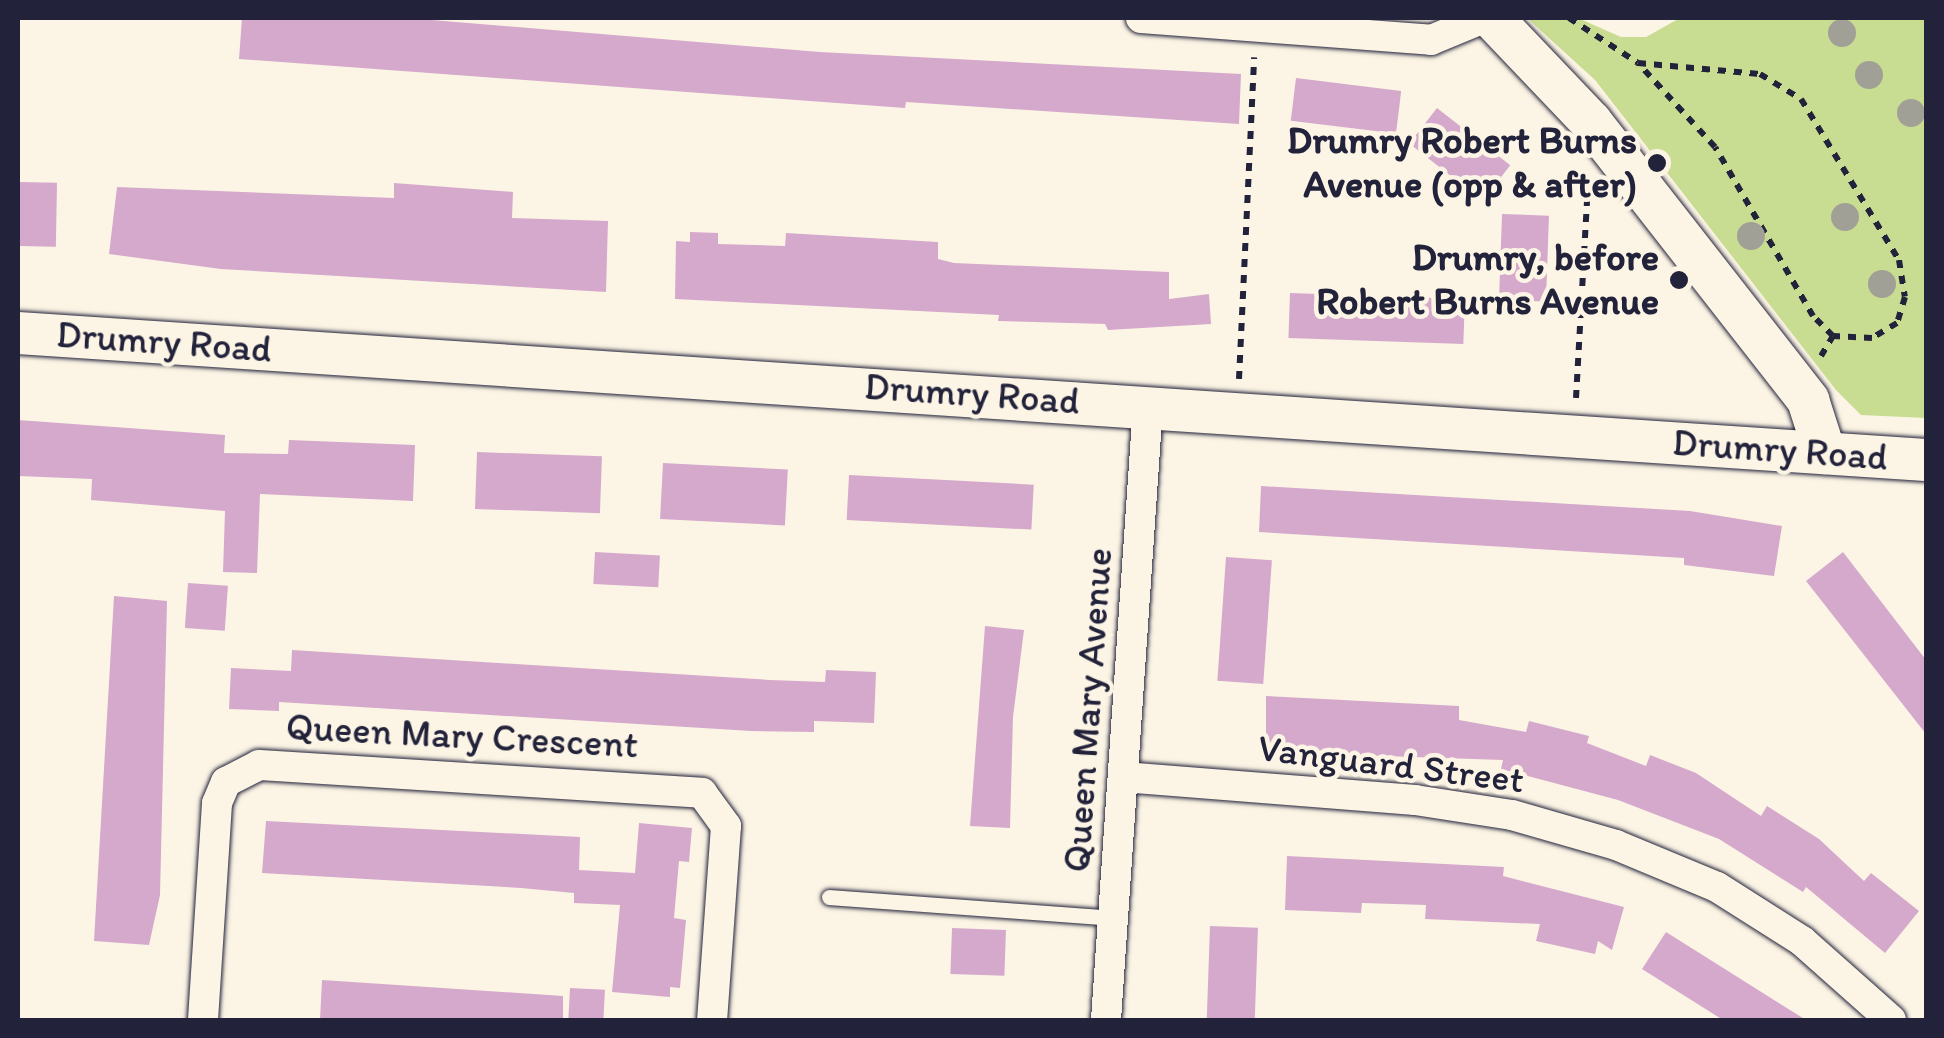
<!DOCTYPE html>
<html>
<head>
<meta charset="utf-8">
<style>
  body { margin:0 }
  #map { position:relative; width:1944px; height:1038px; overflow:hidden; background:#fcf5e5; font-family:Itim,sans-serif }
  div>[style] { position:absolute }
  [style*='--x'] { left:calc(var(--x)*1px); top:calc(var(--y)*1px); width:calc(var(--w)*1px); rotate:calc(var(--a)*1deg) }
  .green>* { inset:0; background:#c9dd92 }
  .building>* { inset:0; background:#d5a9cc; transform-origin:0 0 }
  .path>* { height:6px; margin-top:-3px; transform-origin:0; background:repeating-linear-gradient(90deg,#22223b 0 8px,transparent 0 16px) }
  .roads { filter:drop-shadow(0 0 2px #22223b) drop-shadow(0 0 2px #22223b) }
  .lane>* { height:15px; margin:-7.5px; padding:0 7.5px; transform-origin:7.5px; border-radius:7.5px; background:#fcf5e5 }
  .street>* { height:30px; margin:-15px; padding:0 15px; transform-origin:15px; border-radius:15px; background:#fcf5e5 }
  .secondary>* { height:42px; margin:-21px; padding:0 21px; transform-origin:21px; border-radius:21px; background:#fcf5e5 }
  .trees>* { width:28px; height:28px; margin:-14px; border-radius:50%; background:#a0a096 }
  .dots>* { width:28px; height:28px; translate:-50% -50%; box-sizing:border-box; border:5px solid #fcf5e5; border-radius:50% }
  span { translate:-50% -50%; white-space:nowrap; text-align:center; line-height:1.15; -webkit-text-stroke:9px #fcf5e5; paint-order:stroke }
  .poi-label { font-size:38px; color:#22223b; font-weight:700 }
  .right { translate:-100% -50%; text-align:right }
  .street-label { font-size:38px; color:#22223b }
  .frame { position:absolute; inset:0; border:20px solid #22223b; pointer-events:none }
</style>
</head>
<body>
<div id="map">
  <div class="green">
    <i style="clip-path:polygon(1527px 18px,1578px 18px,1621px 37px,1646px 37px,1680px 18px,1926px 18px,1926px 418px,1861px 415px,1836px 390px,1595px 80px)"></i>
  </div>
  <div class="building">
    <i style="clip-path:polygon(242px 18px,408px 18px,820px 52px,1241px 74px,1239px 124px,906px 102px,905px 108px,239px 59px)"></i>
    <i style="left:1296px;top:78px;width:106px;height:43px;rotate:7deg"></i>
    <i style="left:1437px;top:108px;width:93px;height:45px;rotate:38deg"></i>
    <i style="left:18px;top:182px;width:39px;height:64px;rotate:1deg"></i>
    <i style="clip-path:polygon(394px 183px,513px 192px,512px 218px,608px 221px,606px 292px,221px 269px,109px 254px,117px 187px,394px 198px)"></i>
    <i style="left:1502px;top:214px;width:47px;height:86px;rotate:2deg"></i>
    <i style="clip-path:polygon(690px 232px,718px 233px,718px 244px,785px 246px,786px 233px,938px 242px,938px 259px,954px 263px,1169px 272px,1169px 299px,1209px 294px,1211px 324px,1108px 330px,1105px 324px,998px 321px,999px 315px,675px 299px,676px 241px,690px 242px)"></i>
    <i style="left:1290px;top:293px;width:175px;height:45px;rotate:2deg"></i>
    <i style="clip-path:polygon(18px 420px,225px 435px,224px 453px,288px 454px,289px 440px,415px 445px,413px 501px,260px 494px,257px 573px,223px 572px,225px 511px,91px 500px,92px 479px,18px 476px)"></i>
    <i style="left:477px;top:452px;width:125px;height:57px;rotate:2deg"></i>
    <i style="left:663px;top:463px;width:125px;height:56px;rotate:3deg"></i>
    <i style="left:849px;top:475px;width:185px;height:45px;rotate:3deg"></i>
    <i style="clip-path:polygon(1261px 486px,1690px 511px,1782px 526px,1774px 576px,1684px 565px,1684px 558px,1259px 532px)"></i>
    <i style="left:595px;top:552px;width:65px;height:32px;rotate:3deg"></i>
    <i style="clip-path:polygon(1843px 552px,1926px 660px,1926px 734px,1806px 581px)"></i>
    <i style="left:1226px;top:557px;width:46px;height:124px;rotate:4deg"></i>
    <i style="left:188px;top:583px;width:40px;height:45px;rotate:4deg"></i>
    <i style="clip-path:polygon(114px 596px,167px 601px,160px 895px,149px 945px,94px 941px)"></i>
    <i style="clip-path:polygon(985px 626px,1024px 630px,1013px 717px,1010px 828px,970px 826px)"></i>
    <i style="clip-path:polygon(292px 650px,770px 680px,825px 682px,826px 670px,876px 672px,874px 723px,814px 721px,814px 732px,751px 731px,279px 702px,279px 711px,229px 709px,231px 668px,291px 671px)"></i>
    <i style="clip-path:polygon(1266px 696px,1459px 706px,1459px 720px,1526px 732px,1529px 721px,1589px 736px,1587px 743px,1646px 766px,1650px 755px,1696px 773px,1761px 816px,1767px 806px,1819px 839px,1864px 881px,1871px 873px,1919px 911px,1885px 953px,1806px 887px,1803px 892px,1719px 839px,1618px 800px,1501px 769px,1503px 760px,1266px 752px)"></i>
    <i style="clip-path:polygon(266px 821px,580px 837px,579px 870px,635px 873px,639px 823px,692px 828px,689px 862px,679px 861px,674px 918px,686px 920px,680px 988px,670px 987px,670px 997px,612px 992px,620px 905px,574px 903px,574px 893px,521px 888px,262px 873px)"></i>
    <i style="clip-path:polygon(1287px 856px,1504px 867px,1503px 876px,1624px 907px,1612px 950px,1598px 941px,1595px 954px,1536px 941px,1540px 924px,1425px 919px,1426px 905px,1362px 903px,1361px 913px,1285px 910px)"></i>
    <i style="left:1210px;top:926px;width:48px;height:94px;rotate:2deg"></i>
    <i style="left:952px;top:928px;width:54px;height:46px;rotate:2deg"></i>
    <i style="clip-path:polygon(1666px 932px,1806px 1020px,1723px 1020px,1642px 969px)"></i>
    <i style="clip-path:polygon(322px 980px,563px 996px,563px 1020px,320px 1020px)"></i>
    <i style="left:570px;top:988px;width:35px;height:32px;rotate:3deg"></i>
  </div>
  <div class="path">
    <i style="--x:1569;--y:18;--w:82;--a:33.1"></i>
    <i style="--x:1638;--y:63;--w:122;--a:5.2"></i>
    <i style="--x:1760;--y:74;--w:48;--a:31.4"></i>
    <i style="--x:1801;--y:99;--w:188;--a:58.7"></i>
    <i style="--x:1899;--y:260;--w:37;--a:81"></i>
    <i style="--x:1905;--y:297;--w:27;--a:107"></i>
    <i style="--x:1897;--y:323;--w:29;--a:149"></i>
    <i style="--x:1872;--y:338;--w:39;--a:-177"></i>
    <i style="--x:1833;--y:336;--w:28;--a:-135"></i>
    <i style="--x:1813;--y:316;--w:195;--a:-120.1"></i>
    <i style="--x:1715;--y:147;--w:114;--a:-132.5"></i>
    <i style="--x:1821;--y:356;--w:23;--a:-59"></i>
    <i style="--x:1239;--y:379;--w:322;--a:-87.3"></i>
    <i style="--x:1576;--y:398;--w:217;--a:-86.8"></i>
  </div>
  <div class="roads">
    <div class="lane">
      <i style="--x:829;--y:897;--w:286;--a:4.2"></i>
    </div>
    <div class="street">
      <i style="--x:1141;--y:18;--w:291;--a:4.3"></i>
      <i style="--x:1431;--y:40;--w:57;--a:-22.5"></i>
      <i style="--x:1123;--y:777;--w:293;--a:4.5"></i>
      <i style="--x:1415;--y:800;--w:98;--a:8.8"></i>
      <i style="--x:1512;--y:815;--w:108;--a:16.1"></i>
      <i style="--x:1616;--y:845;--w:109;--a:22.6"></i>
      <i style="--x:1717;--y:887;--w:101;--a:32.4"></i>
      <i style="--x:1802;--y:941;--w:119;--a:41.6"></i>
      <i style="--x:203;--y:1020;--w:217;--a:-86.3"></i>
      <i style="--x:217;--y:803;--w:23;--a:-67"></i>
      <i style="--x:226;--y:782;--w:37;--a:-27"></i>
      <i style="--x:259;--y:765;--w:444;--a:3.6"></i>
      <i style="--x:702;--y:793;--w:41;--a:54"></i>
      <i style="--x:726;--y:826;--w:194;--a:94.1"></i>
      <i style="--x:1106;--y:1020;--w:616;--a:-86.09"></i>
    </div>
    <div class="secondary">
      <i style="--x:1492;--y:18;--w:144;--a:46.4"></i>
      <i style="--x:1591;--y:122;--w:353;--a:52"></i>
      <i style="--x:1808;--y:400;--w:56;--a:72.2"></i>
      <i style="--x:18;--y:333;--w:1912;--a:3.81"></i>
    </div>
  </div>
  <div class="trees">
    <i style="left:1842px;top:33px"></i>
    <i style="left:1869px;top:75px"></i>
    <i style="left:1911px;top:113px"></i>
    <i style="left:1845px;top:217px"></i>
    <i style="left:1751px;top:236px"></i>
    <i style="left:1882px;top:284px"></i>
  </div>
  <div class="dots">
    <i style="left:1657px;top:163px;background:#22223b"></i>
    <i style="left:1679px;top:280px;background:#22223b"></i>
  </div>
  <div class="poi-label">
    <span class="right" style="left:1637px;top:163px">Drumry Robert Burns<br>Avenue (opp &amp; after)</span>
    <span class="right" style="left:1659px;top:280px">Drumry, before<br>Robert Burns Avenue</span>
  </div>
  <div class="street-label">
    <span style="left:164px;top:342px;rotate:4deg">Drumry Road</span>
    <span style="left:972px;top:394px;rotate:4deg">Drumry Road</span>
    <span style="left:1780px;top:450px;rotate:4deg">Drumry Road</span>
    <span style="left:1088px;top:710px;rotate:-86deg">Queen Mary Avenue</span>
    <span style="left:462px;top:736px;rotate:3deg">Queen Mary Crescent</span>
    <span style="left:1391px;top:764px;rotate:7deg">Vanguard Street</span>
  </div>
  <div class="frame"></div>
</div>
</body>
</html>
